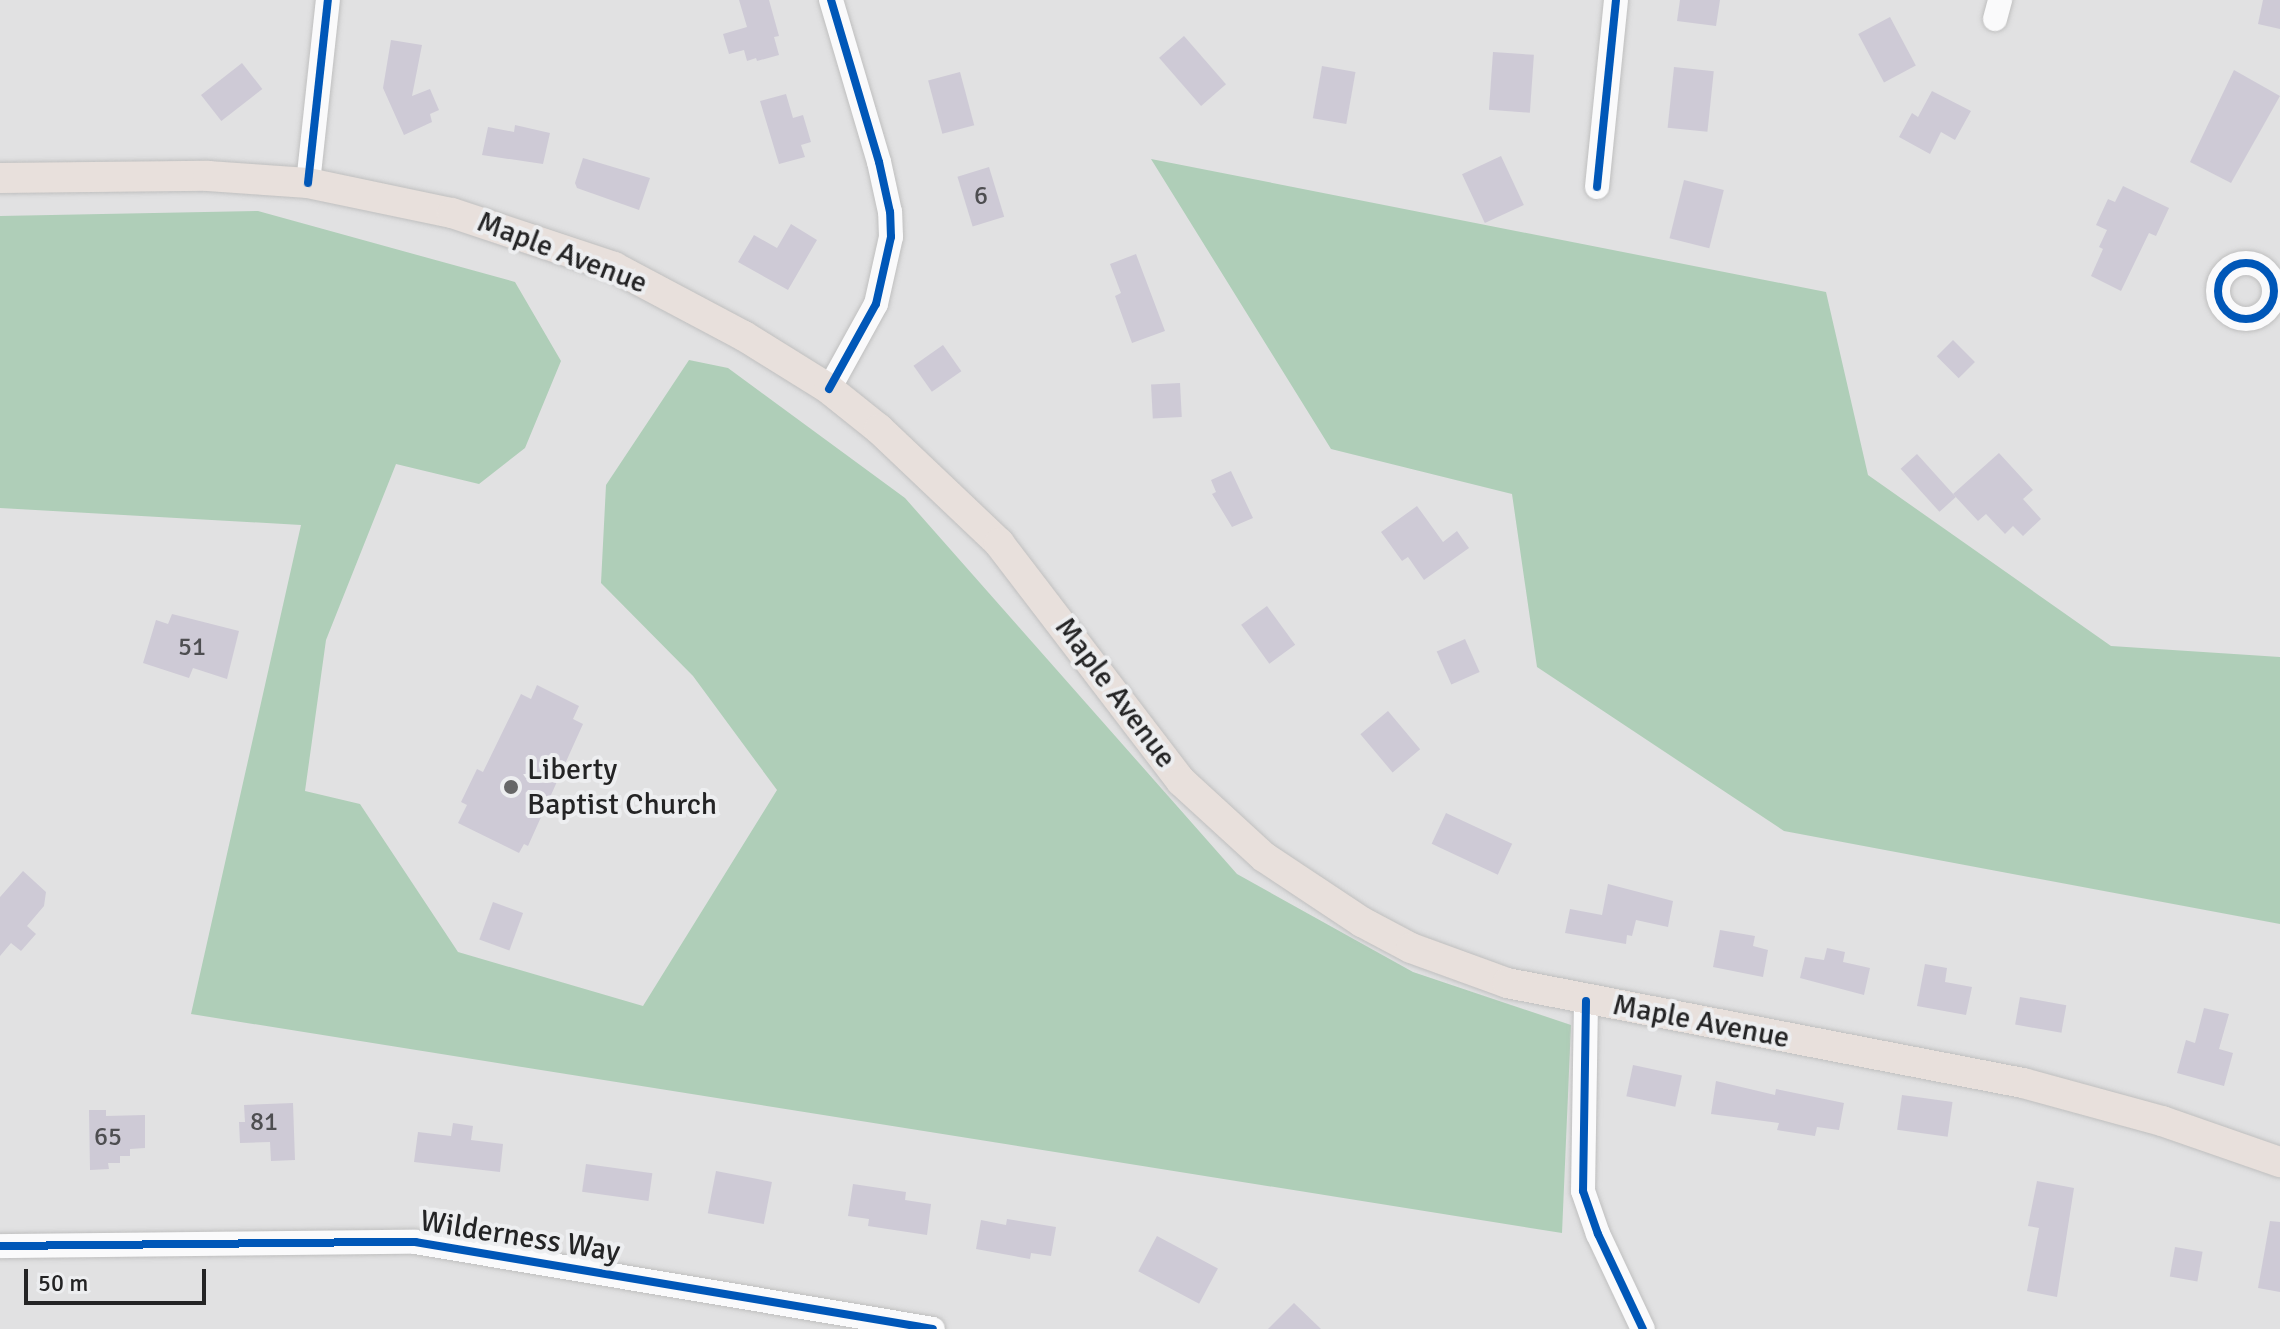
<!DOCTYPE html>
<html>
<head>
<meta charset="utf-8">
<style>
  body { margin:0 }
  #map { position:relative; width:2280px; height:1329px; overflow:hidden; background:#e1e1e2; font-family:Signika,sans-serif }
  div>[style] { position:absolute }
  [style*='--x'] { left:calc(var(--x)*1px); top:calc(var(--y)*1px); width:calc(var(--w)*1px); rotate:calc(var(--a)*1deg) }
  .forest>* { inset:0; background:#afceb8 }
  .building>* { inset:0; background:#cecad6; transform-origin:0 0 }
  .roads { filter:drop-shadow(0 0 2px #bfbfbf) drop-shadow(0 0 2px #bfbfbf) }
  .minor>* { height:24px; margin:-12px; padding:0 12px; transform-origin:12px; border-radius:12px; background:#fafafb }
  .minor>.ring { margin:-12px; padding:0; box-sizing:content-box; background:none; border:24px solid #fafafb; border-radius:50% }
  .major>* { height:30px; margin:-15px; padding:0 15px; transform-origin:15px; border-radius:15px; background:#e8e0dc }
  .cycleway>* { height:8px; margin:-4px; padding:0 4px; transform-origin:4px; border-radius:4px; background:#0057b8 }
  .cycleway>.ring { margin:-4px; padding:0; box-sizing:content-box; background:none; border:8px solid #0057b8; border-radius:50% }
  .dots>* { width:22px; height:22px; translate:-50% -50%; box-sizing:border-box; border:4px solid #edeef0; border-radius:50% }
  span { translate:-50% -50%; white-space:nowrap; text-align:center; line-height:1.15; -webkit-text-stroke:8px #edeef0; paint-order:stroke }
  .number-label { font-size:26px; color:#4e4e51 }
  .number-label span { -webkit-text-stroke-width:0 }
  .street-label { font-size:30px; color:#242425 }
  .poi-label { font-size:30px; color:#242425 }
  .left { translate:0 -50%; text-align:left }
  .scale { position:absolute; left:24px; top:1269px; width:182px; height:36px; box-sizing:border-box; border:4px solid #242425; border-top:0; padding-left:10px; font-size:24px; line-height:28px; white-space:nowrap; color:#242425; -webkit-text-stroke:6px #edeef0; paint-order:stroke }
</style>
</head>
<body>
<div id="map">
  <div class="forest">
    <i style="clip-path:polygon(1151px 159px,1826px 292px,1868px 475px,2111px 646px,2280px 657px,2280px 924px,1784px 831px,1537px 667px,1512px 494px,1331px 449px)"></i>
    <i style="clip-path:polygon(258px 211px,515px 282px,561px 361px,525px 448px,479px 484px,396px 464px,326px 640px,305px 791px,360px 804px,458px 952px,643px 1006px,777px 790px,693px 676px,601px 583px,606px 485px,689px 360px,728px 368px,905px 498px,1237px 874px,1413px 972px,1571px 1025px,1562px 1233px,191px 1014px,301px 525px,0 508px,0 216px)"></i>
  </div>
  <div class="building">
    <i style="clip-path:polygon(739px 0,769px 0,779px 36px,774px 37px,779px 55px,757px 61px,756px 58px,747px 61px,744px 50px,729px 54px,723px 34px,747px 27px)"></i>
    <i style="clip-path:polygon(1680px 0,1720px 0,1716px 26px,1677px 21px)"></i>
    <i style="clip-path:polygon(2263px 0,2280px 0,2280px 29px,2258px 24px)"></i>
    <i style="left:1890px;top:17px;width:55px;height:36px;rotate:62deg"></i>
    <i style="left:1184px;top:36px;width:64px;height:33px;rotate:49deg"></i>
    <i style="clip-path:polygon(391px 40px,422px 45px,412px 96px,430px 89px,439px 110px,430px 114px,432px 122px,404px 135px,383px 88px)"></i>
    <i style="left:1493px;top:52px;width:41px;height:58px;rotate:4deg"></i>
    <i style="left:242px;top:63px;width:33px;height:52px;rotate:52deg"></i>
    <i style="left:1322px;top:66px;width:34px;height:53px;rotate:10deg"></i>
    <i style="left:1674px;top:67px;width:40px;height:61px;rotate:6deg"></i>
    <i style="clip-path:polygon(2234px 70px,2280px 96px,2231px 183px,2190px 162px)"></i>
    <i style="left:960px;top:72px;width:55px;height:33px;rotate:75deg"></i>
    <i style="clip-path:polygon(1932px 91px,1971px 111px,1955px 140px,1941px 132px,1930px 154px,1899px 137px,1912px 113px,1918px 117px)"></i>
    <i style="clip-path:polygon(786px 94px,793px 118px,803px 115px,811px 142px,801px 145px,805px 157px,779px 164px,760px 101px)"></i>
    <i style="clip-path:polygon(515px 125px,550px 133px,543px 164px,482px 155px,488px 127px,514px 132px)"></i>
    <i style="left:1501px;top:156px;width:54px;height:43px;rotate:65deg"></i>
    <i style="clip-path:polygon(583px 158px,650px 178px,639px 210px,577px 188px,575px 183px)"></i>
    <i style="left:989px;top:167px;width:52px;height:33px;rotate:73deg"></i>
    <i style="left:1684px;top:180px;width:41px;height:60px;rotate:14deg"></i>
    <i style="clip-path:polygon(2123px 186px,2169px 208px,2156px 236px,2149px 233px,2121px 291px,2091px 276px,2103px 249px,2099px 247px,2107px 230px,2096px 225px,2108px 199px,2115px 202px)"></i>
    <i style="clip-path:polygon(791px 224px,817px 240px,788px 290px,738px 262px,754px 235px,777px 248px)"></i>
    <i style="clip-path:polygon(1136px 254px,1165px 331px,1132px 343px,1115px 296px,1121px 293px,1110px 264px)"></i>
    <i style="left:1953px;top:340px;width:31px;height:23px;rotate:45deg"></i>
    <i style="left:943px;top:345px;width:32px;height:36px;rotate:55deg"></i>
    <i style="left:1180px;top:383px;width:34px;height:29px;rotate:87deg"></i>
    <i style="clip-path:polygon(1999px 453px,2033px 490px,2023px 499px,2041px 519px,2023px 536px,2013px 526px,2005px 534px,1986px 514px,1978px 521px,1953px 494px)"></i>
    <i style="left:1917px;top:454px;width:58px;height:22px;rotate:48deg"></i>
    <i style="clip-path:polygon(1231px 471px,1253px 518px,1232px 527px,1212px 494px,1216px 492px,1211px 480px)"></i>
    <i style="clip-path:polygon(1417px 506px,1443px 542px,1457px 531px,1469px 548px,1424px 580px,1408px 557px,1402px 561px,1381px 532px)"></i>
    <i style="left:1267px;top:606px;width:48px;height:32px;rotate:54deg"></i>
    <i style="clip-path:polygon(172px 614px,239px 631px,227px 679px,193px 668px,189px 678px,143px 663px,156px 620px,168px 624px)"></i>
    <i style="left:1465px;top:639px;width:36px;height:31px;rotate:66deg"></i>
    <i style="clip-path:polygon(537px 685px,579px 706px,573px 719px,583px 724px,528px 846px,524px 844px,519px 853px,458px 823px,467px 805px,461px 802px,477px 769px,483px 772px,521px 694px,531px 699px)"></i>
    <i style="left:1388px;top:711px;width:50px;height:36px;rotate:50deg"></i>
    <i style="left:1446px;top:813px;width:73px;height:34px;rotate:25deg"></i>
    <i style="clip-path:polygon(23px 871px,46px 892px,44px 906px,27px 926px,36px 934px,21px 951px,11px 943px,0 956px,0 897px)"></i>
    <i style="clip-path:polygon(1608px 884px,1673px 901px,1668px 927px,1636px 920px,1632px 936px,1627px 935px,1626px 944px,1565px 933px,1570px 909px,1602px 915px)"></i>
    <i style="left:493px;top:902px;width:32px;height:40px;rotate:20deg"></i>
    <i style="clip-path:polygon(1720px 930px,1755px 936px,1753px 946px,1768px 950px,1763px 977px,1713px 967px)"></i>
    <i style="clip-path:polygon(1827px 948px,1845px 952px,1843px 962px,1870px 968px,1864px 995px,1800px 978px,1805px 957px,1824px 960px)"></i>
    <i style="clip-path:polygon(1925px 964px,1947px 968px,1945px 982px,1972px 987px,1966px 1015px,1917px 1006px)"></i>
    <i style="left:2020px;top:997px;width:47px;height:28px;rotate:10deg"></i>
    <i style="clip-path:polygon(2204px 1008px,2229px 1014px,2219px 1049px,2233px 1053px,2224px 1086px,2177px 1073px,2186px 1040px,2195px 1043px)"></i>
    <i style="left:1633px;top:1065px;width:50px;height:32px;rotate:12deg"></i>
    <i style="clip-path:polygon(1716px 1081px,1775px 1095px,1776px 1089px,1844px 1103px,1839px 1130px,1817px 1127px,1815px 1136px,1777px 1130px,1779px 1123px,1711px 1114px)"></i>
    <i style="left:1902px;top:1095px;width:51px;height:35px;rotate:8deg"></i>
    <i style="clip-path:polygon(293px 1103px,295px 1160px,271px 1161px,270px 1142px,240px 1143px,239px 1122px,245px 1122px,244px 1105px)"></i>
    <i style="clip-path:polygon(89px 1110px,106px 1110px,106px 1116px,145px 1115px,145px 1148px,130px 1149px,130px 1156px,120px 1156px,120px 1163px,108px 1163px,109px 1169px,90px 1170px)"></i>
    <i style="clip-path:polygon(453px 1123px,473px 1126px,471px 1140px,503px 1144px,500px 1172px,414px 1162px,418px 1132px,451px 1136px)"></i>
    <i style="left:586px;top:1164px;width:67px;height:28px;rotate:8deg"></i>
    <i style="left:716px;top:1171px;width:57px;height:43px;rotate:11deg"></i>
    <i style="clip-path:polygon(2037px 1181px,2074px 1188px,2057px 1297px,2027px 1291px,2039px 1228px,2028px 1226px)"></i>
    <i style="clip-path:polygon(853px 1184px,906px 1192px,905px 1200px,931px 1204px,927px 1235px,868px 1226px,869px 1219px,848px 1216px)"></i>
    <i style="clip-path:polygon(1007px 1219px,1056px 1227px,1051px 1256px,1031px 1253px,1030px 1259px,976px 1249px,981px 1220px,1006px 1225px)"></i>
    <i style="clip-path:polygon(2270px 1221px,2280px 1222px,2280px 1292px,2258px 1288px)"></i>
    <i style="left:1157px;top:1236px;width:69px;height:40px;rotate:28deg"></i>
    <i style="left:2175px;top:1247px;width:28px;height:30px;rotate:10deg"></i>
    <i style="clip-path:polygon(1294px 1303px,1321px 1329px,1268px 1329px)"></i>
  </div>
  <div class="roads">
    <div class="minor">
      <i style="--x:1995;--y:19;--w:20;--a:-75"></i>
      <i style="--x:308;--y:183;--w:184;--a:-83.8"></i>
      <i style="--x:1597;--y:187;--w:188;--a:-84.2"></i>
      <i class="ring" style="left:2218px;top:263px;width:32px;height:32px"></i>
      <i style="--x:829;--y:389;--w:97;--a:-61.1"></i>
      <i style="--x:876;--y:304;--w:69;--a:-77.4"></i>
      <i style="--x:891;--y:237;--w:25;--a:-92"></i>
      <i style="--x:890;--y:212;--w:51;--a:-102.4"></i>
      <i style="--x:879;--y:162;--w:169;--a:-106.5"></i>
      <i style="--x:1586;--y:1001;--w:190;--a:90.9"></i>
      <i style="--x:1583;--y:1191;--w:46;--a:70.8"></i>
      <i style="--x:1598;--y:1234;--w:105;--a:64.7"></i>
      <i style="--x:0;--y:1246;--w:415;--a:-0.6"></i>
      <i style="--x:415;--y:1242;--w:525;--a:9.53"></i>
    </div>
    <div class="major">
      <i style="--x:0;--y:178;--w:208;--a:-0.6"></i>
      <i style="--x:208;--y:176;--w:100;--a:4"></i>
      <i style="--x:308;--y:183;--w:147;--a:11.8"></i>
      <i style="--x:452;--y:213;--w:171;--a:18.4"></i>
      <i style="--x:614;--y:267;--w:147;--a:28"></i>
      <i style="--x:744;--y:336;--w:100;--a:31.9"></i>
      <i style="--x:829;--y:389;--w:64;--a:38.7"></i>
      <i style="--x:879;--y:429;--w:166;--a:43.5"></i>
      <i style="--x:999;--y:543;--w:300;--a:52.6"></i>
      <i style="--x:1181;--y:781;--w:113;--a:42.5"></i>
      <i style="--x:1264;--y:857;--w:118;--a:33.6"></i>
      <i style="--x:1362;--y:922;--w:55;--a:28"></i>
      <i style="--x:1411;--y:948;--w:102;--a:20"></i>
      <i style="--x:1507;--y:983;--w:526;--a:10.97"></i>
      <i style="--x:2023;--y:1083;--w:144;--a:15.3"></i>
      <i style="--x:2162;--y:1121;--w:125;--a:19.2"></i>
    </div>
  </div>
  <div class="cycleway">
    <i style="--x:308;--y:183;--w:184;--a:-83.8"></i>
    <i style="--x:1597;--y:187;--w:188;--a:-84.2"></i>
    <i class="ring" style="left:2218px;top:263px;width:48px;height:48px"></i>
    <i style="--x:829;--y:389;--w:97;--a:-61.1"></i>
    <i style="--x:876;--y:304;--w:69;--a:-77.4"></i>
    <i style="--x:891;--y:237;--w:25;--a:-92"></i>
    <i style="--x:890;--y:212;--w:51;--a:-102.4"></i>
    <i style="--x:879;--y:162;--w:169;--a:-106.5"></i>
    <i style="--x:1586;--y:1001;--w:190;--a:90.9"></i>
    <i style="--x:1583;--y:1191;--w:46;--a:70.8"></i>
    <i style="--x:1598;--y:1234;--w:105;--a:64.7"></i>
    <i style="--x:0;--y:1246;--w:415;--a:-0.6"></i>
    <i style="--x:415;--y:1242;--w:525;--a:9.53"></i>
  </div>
  <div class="dots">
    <i style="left:511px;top:787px;background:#666667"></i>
  </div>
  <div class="number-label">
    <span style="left:981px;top:197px">6</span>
    <span style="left:192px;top:648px">51</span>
    <span style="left:264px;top:1123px">81</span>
    <span style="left:108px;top:1138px">65</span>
  </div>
  <div class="street-label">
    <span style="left:562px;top:253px;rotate:21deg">Maple Avenue</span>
    <span style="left:1115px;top:693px;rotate:53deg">Maple Avenue</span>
    <span style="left:1701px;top:1022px;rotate:11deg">Maple Avenue</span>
    <span style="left:520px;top:1237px;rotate:9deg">Wilderness Way</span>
  </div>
  <div class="poi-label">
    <span class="left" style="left:527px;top:787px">Liberty<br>Baptist Church</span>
  </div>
  <div class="scale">50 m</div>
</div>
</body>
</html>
